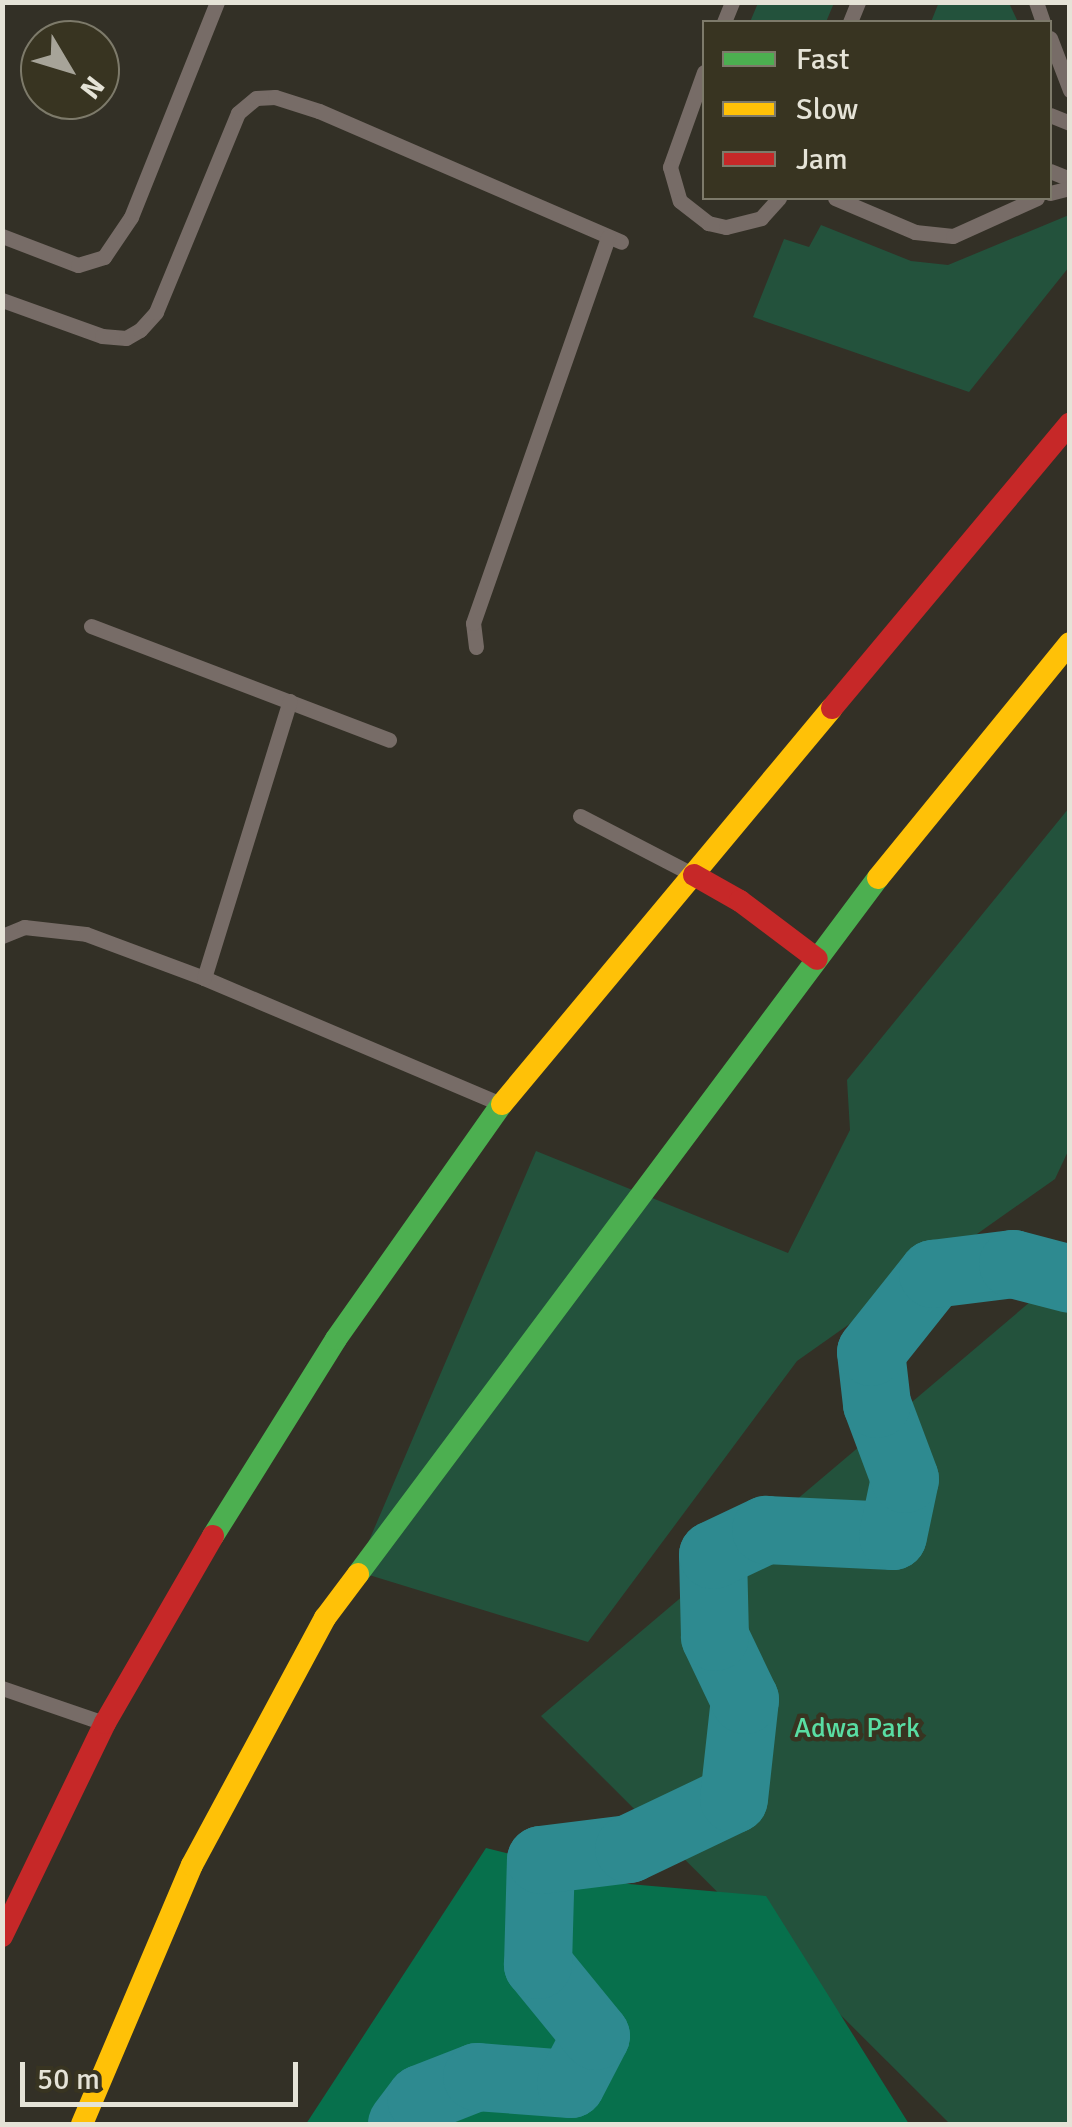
<!DOCTYPE html>
<html>
<head>
<meta charset="utf-8">
<style>
  body { margin:0 }
  #map { position:relative; width:1072px; height:2127px; overflow:hidden; background:#333026; font-family:Signika,sans-serif }
  div>[style] { position:absolute }
  [style*='--x'] { left:calc(var(--x)*1px); top:calc(var(--y)*1px); width:calc(var(--w)*1px); rotate:calc(var(--a)*1deg) }
  .green>* { inset:0; background:#23523c }
  .forest>* { inset:0; background:#07704c }
  .river>* { height:68px; margin:-34px; padding:0 34px; transform-origin:34px; border-radius:34px; background:#2e8a90 }
  .lane>* { height:15px; margin:-7.5px; padding:0 7.5px; transform-origin:7.5px; border-radius:7.5px; background:#776c67 }
  .fast>* { height:22px; margin:-11px; padding:0 11px; transform-origin:11px; border-radius:11px; background:#4caf50 }
  .slow>* { height:22px; margin:-11px; padding:0 11px; transform-origin:11px; border-radius:11px; background:#ffc107 }
  .jam>* { height:22px; margin:-11px; padding:0 11px; transform-origin:11px; border-radius:11px; background:#c62828 }
  span { translate:-50% -50%; white-space:nowrap; text-align:center; line-height:1.15; -webkit-text-stroke:9px #383421; paint-order:stroke }
  .park-label { font-size:28px; color:#59dda3 }
  .frame { position:absolute; inset:0; border:5px solid #e5e3d7; pointer-events:none }
  .legend { position:absolute; left:702px; top:20px; width:350px; height:180px; box-sizing:border-box; background:#383421; border:2px solid #7d7a6a; margin:0; padding:12px 18px; list-style:none; font-size:30px; color:#e5e3d7 }
  .legend li { display:flex; align-items:center; gap:20px; height:50px }
  .legend b { width:50px; border:2px solid #7d7a6a }
  .north { position:absolute; left:20px; top:20px; width:100px; height:100px; box-sizing:border-box; background:#383421; border:2px solid #7d7a6a; border-radius:50%; rotate:128deg; font-size:28px; font-weight:700; line-height:40px; text-align:center; color:#e5e3d7 }
  .north::after { content:''; display:block; margin:auto; width:35px; height:45px; background:#a7a499; clip-path:polygon(50% 0,100% 100%,50% 72%,0 100%) }
  .scale { position:absolute; left:20px; top:2062px; width:278px; height:45px; box-sizing:border-box; border:5px solid #e5e3d7; border-top:0; padding-left:12px; font-size:30px; line-height:35px; white-space:nowrap; color:#e5e3d7; -webkit-text-stroke:8px #383421; paint-order:stroke }
</style>
</head>
<body>
<div id="map">
  <div class="green">
    <i style="clip-path:polygon(939px 2px,1009px 3px,1018px 22px,931px 22px)"></i>
    <i style="clip-path:polygon(758px 3px,758px 2px,834px 3px,826px 22px,750px 22px)"></i>
    <i style="clip-path:polygon(1069px 215px,1069px 267px,969px 392px,753px 317px,784px 239px,809px 247px,821px 225px,911px 261px,948px 265px)"></i>
    <i style="clip-path:polygon(1069px 808px,1070px 1147px,1055px 1179px,797px 1361px,588px 1642px,356px 1571px,536px 1151px,788px 1253px,850px 1130px,847px 1080px)"></i>
    <i style="clip-path:polygon(1069px 1269px,1069px 2123px,950px 2124px,541px 1716px)"></i>
  </div>
  <div class="forest">
    <i style="clip-path:polygon(486px 1848px,629px 1884px,766px 1896px,909px 2124px,306px 2124px)"></i>
  </div>
  <div class="river">
    <i style="--x:402;--y:2124;--w:31;--a:-53"></i>
    <i style="--x:421;--y:2099;--w:60;--a:-21.4"></i>
    <i style="--x:477;--y:2077;--w:94;--a:4.3"></i>
    <i style="--x:571;--y:2084;--w:54;--a:-62.5"></i>
    <i style="--x:596;--y:2036;--w:92;--a:-129.2"></i>
    <i style="--x:538;--y:1965;--w:105;--a:-88.4"></i>
    <i style="--x:541;--y:1860;--w:89;--a:-7.1"></i>
    <i style="--x:629;--y:1849;--w:116;--a:-25.5"></i>
    <i style="--x:734;--y:1799;--w:100;--a:-83.7"></i>
    <i style="--x:745;--y:1700;--w:70;--a:-115.5"></i>
    <i style="--x:715;--y:1637;--w:82;--a:-91.4"></i>
    <i style="--x:713;--y:1555;--w:59;--a:-25.3"></i>
    <i style="--x:766;--y:1530;--w:127;--a:2.7"></i>
    <i style="--x:893;--y:1536;--w:58;--a:-78.1"></i>
    <i style="--x:905;--y:1479;--w:80;--a:-110.5"></i>
    <i style="--x:877;--y:1404;--w:52;--a:-96.6"></i>
    <i style="--x:871;--y:1352;--w:100;--a:-51.5"></i>
    <i style="--x:933;--y:1274;--w:81;--a:-7.1"></i>
    <i style="--x:1013;--y:1264;--w:59;--a:14.7"></i>
  </div>
  <div class="lane">
    <i style="--x:1036;--y:2;--w:21;--a:71"></i>
    <i style="--x:724;--y:22;--w:22;--a:-68"></i>
    <i style="--x:850;--y:22;--w:22;--a:-68"></i>
    <i style="--x:1050;--y:38;--w:56;--a:69"></i>
    <i style="--x:704;--y:72;--w:101;--a:109.7"></i>
    <i style="--x:670;--y:167;--w:35;--a:74"></i>
    <i style="--x:680;--y:201;--w:36;--a:38"></i>
    <i style="--x:708;--y:223;--w:18;--a:13"></i>
    <i style="--x:726;--y:227;--w:36;--a:-14"></i>
    <i style="--x:761;--y:218;--w:27;--a:-48"></i>
    <i style="--x:1050;--y:115;--w:22;--a:22"></i>
    <i style="--x:1050;--y:171;--w:22;--a:22"></i>
    <i style="--x:1050;--y:193;--w:21;--a:-14"></i>
    <i style="--x:835;--y:198;--w:87;--a:23"></i>
    <i style="--x:915;--y:232;--w:38;--a:6"></i>
    <i style="--x:953;--y:236;--w:92;--a:-24.3"></i>
    <i style="--x:2;--y:236;--w:81;--a:20.9"></i>
    <i style="--x:78;--y:265;--w:27;--a:-17"></i>
    <i style="--x:104;--y:257;--w:48;--a:-56"></i>
    <i style="--x:131;--y:217;--w:232;--a:-68.2"></i>
    <i style="--x:2;--y:300;--w:106;--a:19.8"></i>
    <i style="--x:102;--y:336;--w:24;--a:5"></i>
    <i style="--x:126;--y:338;--w:16;--a:-30"></i>
    <i style="--x:140;--y:330;--w:24;--a:-48"></i>
    <i style="--x:156;--y:312;--w:215;--a:-67.6"></i>
    <i style="--x:238;--y:113;--w:23;--a:-40"></i>
    <i style="--x:256;--y:98;--w:19;--a:-3"></i>
    <i style="--x:275;--y:97;--w:46;--a:17.7"></i>
    <i style="--x:319;--y:111;--w:329;--a:23.4"></i>
    <i style="--x:91;--y:626;--w:319;--a:20.9"></i>
    <i style="--x:476;--y:647;--w:24;--a:-97"></i>
    <i style="--x:473;--y:623;--w:409;--a:-70.7"></i>
    <i style="--x:580;--y:816;--w:126;--a:27.4"></i>
    <i style="--x:2;--y:936;--w:24;--a:-22"></i>
    <i style="--x:24;--y:927;--w:62;--a:6.4"></i>
    <i style="--x:86;--y:934;--w:126;--a:20.4"></i>
    <i style="--x:204;--y:978;--w:319;--a:23"></i>
    <i style="--x:204;--y:978;--w:290;--a:-72.8"></i>
    <i style="--x:2;--y:1688;--w:105;--a:19"></i>
  </div>
  <div class="fast">
    <i style="--x:213;--y:1536;--w:232;--a:-58"></i>
    <i style="--x:336;--y:1339;--w:288;--a:-54.8"></i>
    <i style="--x:358;--y:1574;--w:869;--a:-53.24"></i>
  </div>
  <div class="slow">
    <i style="--x:878;--y:878;--w:303;--a:-50.8"></i>
    <i style="--x:502;--y:1104;--w:515;--a:-50.19"></i>
    <i style="--x:82;--y:2124;--w:281;--a:-67"></i>
    <i style="--x:192;--y:1865;--w:281;--a:-61.7"></i>
    <i style="--x:325;--y:1618;--w:55;--a:-53.1"></i>
  </div>
  <div class="jam">
    <i style="--x:832;--y:708;--w:371;--a:-50.1"></i>
    <i style="--x:694;--y:875;--w:53;--a:29.5"></i>
    <i style="--x:740;--y:901;--w:96;--a:37"></i>
    <i style="--x:2;--y:1936;--w:237;--a:-64.2"></i>
    <i style="--x:105;--y:1723;--w:216;--a:-60"></i>
  </div>
  <div class="park-label">
    <span style="left:857px;top:1728px">Adwa Park</span>
  </div>
  <div class="frame"></div>
  <ul class="legend">
  <li><b style="height:12px;background:#4caf50"></b>Fast</li>
  <li><b style="height:12px;background:#ffc107"></b>Slow</li>
  <li><b style="height:12px;background:#c62828"></b>Jam</li>
  </ul>
  <div class="north">N</div>
  <div class="scale">50 m</div>
</div>
</body>
</html>
